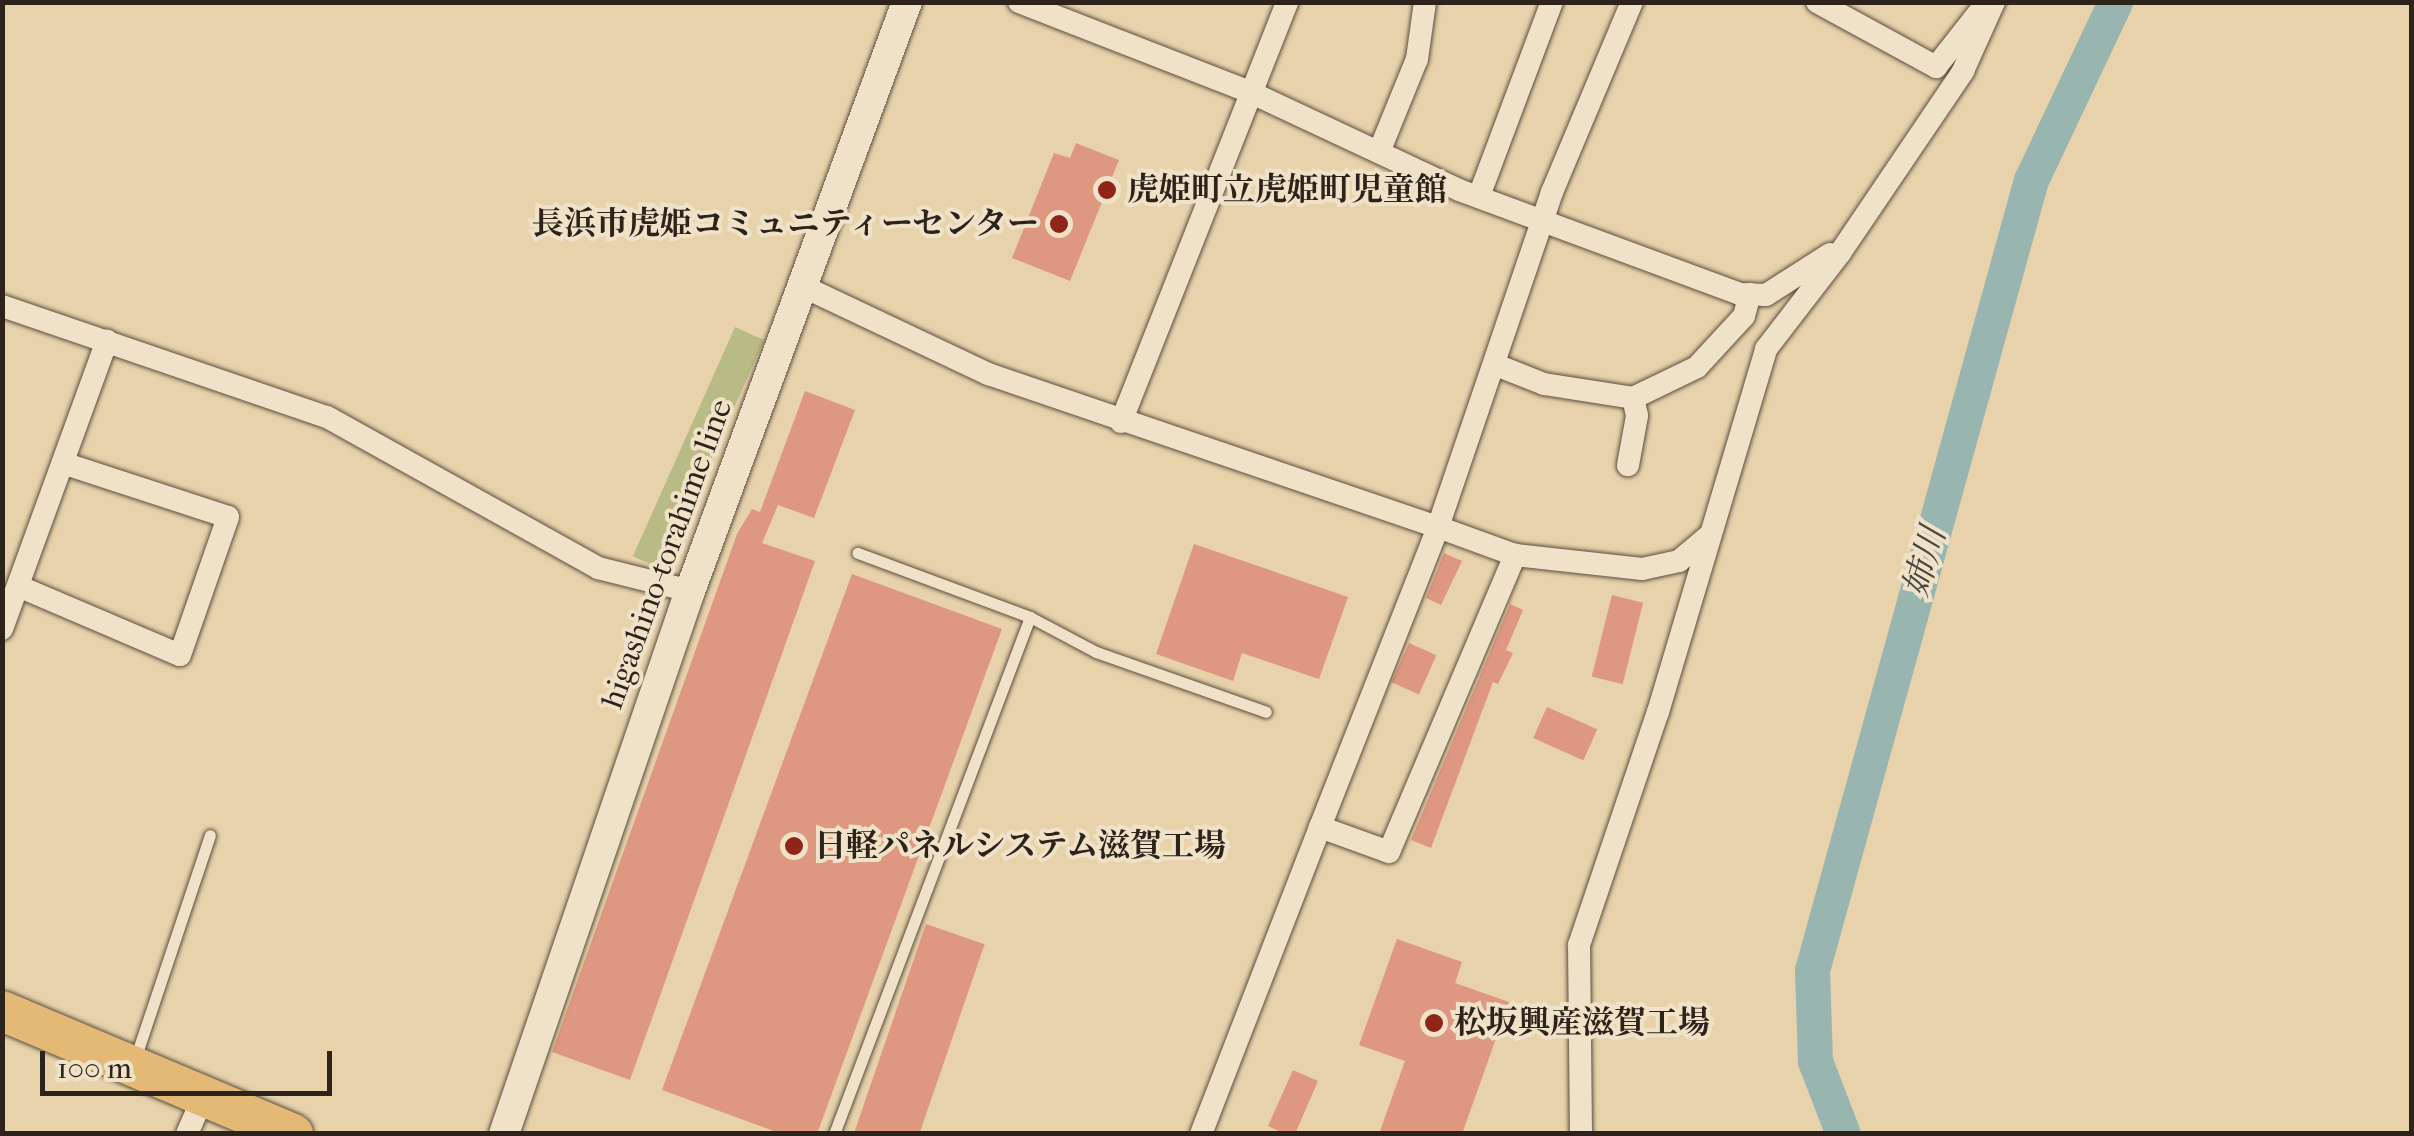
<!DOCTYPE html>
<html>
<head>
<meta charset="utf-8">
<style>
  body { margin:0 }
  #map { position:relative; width:2414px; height:1136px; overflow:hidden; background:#e8d2ac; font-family:"IM FELL French Canon","Noto Serif JP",serif }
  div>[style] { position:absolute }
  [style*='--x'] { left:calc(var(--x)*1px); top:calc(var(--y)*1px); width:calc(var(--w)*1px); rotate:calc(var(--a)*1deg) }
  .green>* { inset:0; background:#b9bb87; transform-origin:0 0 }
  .river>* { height:35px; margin:-17.5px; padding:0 17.5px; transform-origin:17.5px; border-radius:17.5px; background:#98b6af }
  .building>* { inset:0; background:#de9780; transform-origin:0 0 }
  .roads { filter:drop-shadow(0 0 2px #5c4f3f) drop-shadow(0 0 2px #5c4f3f) }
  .lane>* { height:11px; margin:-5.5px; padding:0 5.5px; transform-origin:5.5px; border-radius:5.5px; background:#f0e2c9 }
  .street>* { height:22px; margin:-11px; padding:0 11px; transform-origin:11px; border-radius:11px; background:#f0e2c9 }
  .secondary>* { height:30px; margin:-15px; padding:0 15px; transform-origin:15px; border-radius:15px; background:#f0e2c9 }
  .highway>* { height:40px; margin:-20px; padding:0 20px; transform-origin:20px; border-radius:20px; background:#e4b976 }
  .dots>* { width:28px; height:28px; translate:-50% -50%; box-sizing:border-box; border:5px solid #f0e2c9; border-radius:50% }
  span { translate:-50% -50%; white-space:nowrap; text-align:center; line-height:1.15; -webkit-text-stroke:8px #f0e2c9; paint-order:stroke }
  .poi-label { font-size:32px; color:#2e231b; font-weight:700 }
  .left { translate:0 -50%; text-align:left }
  .right { translate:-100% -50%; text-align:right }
  .street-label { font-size:32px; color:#2e231b }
  .water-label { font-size:35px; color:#484840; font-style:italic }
  .frame { position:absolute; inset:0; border:5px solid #2e231b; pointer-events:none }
  .scale { position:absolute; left:40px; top:1051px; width:292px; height:45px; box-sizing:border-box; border:5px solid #2e231b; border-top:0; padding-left:12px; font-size:30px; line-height:35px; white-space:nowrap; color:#2e231b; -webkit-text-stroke:8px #f0e2c9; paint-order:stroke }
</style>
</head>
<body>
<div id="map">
  <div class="green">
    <i style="left:735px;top:327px;width:32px;height:251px;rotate:24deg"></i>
  </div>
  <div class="river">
    <i style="--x:1843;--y:1134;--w:78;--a:-111"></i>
    <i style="--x:1815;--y:1061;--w:91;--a:-91.9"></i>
    <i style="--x:1812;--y:970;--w:820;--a:-74.51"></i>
    <i style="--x:2031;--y:180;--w:197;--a:-64.7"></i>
  </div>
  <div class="building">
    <i style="clip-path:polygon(1076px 143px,1119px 160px,1070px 281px,1012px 258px,1054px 153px,1070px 158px)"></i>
    <i style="clip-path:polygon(805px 391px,855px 410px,814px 518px,778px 505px,762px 543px,815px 561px,630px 1080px,552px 1052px,737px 534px,752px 509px,760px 512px)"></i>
    <i style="clip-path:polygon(1194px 544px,1348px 597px,1319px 679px,1242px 653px,1233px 681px,1156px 654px)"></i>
    <i style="clip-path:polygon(1444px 553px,1462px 561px,1441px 605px,1426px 598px)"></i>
    <i style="clip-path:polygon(852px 574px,1002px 629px,817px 1134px,782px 1134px,662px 1090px)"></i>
    <i style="left:1612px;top:595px;width:32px;height:84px;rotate:14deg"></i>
    <i style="clip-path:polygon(1510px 604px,1523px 610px,1506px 650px,1513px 653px,1498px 684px,1493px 682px,1431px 848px,1411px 840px)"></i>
    <i style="left:1409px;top:643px;width:30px;height:43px;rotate:24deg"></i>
    <i style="left:1547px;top:707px;width:55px;height:34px;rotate:24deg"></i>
    <i style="left:926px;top:924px;width:62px;height:222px;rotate:19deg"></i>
    <i style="clip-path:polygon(1397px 939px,1462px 962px,1455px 983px,1509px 1002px,1462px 1134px,1379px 1134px,1405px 1061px,1359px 1045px)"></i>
    <i style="clip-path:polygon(1293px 1070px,1318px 1081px,1295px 1134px,1285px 1134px,1268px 1126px)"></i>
  </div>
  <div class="roads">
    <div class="lane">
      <i style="--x:1030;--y:617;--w:75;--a:27.9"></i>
      <i style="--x:1096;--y:652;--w:180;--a:19.4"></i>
      <i style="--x:135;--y:1059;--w:236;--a:-71.5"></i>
      <i style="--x:834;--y:1134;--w:553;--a:-69.24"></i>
      <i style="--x:1030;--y:617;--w:184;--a:-159.6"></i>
    </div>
    <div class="street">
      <i style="--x:1019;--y:2;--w:250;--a:21.3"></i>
      <i style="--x:1252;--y:93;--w:229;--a:25.1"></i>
      <i style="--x:1459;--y:190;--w:300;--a:20.3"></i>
      <i style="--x:1740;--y:294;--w:26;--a:2"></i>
      <i style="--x:1766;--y:295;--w:76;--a:-32.6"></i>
      <i style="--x:1817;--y:2;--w:136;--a:28.6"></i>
      <i style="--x:1936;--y:67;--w:76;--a:-51.9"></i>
      <i style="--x:1379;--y:152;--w:100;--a:-67.8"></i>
      <i style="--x:1417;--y:59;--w:58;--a:-82"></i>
      <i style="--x:1479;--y:196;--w:207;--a:-69.4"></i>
      <i style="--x:802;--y:286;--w:206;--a:25.3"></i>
      <i style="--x:988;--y:374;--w:475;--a:18.8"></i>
      <i style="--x:1438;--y:527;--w:354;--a:-71.2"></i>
      <i style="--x:1552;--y:192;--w:206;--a:-67.2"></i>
      <i style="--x:2;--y:306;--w:343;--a:18.9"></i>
      <i style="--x:327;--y:417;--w:310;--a:29.1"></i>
      <i style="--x:598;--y:568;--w:95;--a:14"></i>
      <i style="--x:1496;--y:365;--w:52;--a:21.6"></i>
      <i style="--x:1544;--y:384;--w:90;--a:8.9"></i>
      <i style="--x:1633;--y:398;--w:18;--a:77"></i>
      <i style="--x:1637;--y:416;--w:50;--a:100.4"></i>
      <i style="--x:1633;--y:398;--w:71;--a:-25.8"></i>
      <i style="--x:1697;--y:367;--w:69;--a:-47.3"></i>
      <i style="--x:1744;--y:316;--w:23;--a:-75"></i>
      <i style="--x:1121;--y:422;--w:452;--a:-68.4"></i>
      <i style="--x:18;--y:586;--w:176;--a:23.1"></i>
      <i style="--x:180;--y:655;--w:146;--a:-70.8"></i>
      <i style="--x:228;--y:517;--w:174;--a:-161.9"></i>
      <i style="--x:2;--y:629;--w:307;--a:-70"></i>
      <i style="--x:1320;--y:827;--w:322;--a:-68.5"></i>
      <i style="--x:1438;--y:527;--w:82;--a:20"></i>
      <i style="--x:187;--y:1134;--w:50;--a:-66.5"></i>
      <i style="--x:1201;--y:1134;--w:329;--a:-68.8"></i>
      <i style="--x:1320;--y:827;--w:73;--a:19.9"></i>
      <i style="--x:1389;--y:852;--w:323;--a:-67"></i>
      <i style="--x:1515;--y:555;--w:128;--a:6.3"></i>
      <i style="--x:1642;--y:569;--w:38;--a:-12"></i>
      <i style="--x:1679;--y:561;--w:40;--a:-40"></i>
      <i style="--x:1581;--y:1134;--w:189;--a:-90.6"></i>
      <i style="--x:1579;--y:945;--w:246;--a:-71.3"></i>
      <i style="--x:1658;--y:712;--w:379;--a:-73.4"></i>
      <i style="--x:1766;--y:349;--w:121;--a:-52.4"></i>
      <i style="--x:1840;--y:253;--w:220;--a:-55.9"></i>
      <i style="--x:1963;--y:71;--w:76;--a:-65.8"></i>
    </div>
    <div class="secondary">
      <i style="--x:504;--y:1134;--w:574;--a:-71.09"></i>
      <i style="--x:690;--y:591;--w:628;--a:-69.78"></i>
    </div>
    <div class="highway">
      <i style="--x:2;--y:1011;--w:316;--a:22.9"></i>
    </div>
  </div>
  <div class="dots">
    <i style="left:1107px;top:190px;background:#8f2418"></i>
    <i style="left:1059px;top:224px;background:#8f2418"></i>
    <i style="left:794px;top:846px;background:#8f2418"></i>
    <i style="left:1434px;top:1023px;background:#8f2418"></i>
  </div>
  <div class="poi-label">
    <span class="left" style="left:1127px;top:190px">虎姫町立虎姫町児童館</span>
    <span class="right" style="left:1039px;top:224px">長浜市虎姫コミュニティーセンター</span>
    <span class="left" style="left:814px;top:846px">日軽パネルシステム滋賀工場</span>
    <span class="left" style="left:1454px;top:1023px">松坂興産滋賀工場</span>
  </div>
  <div class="street-label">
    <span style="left:667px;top:554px;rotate:-70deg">higashino-torahime line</span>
  </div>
  <div class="water-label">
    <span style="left:1925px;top:562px;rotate:-74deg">姉川</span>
  </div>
  <div class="frame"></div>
  <div class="scale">100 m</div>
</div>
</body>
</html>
